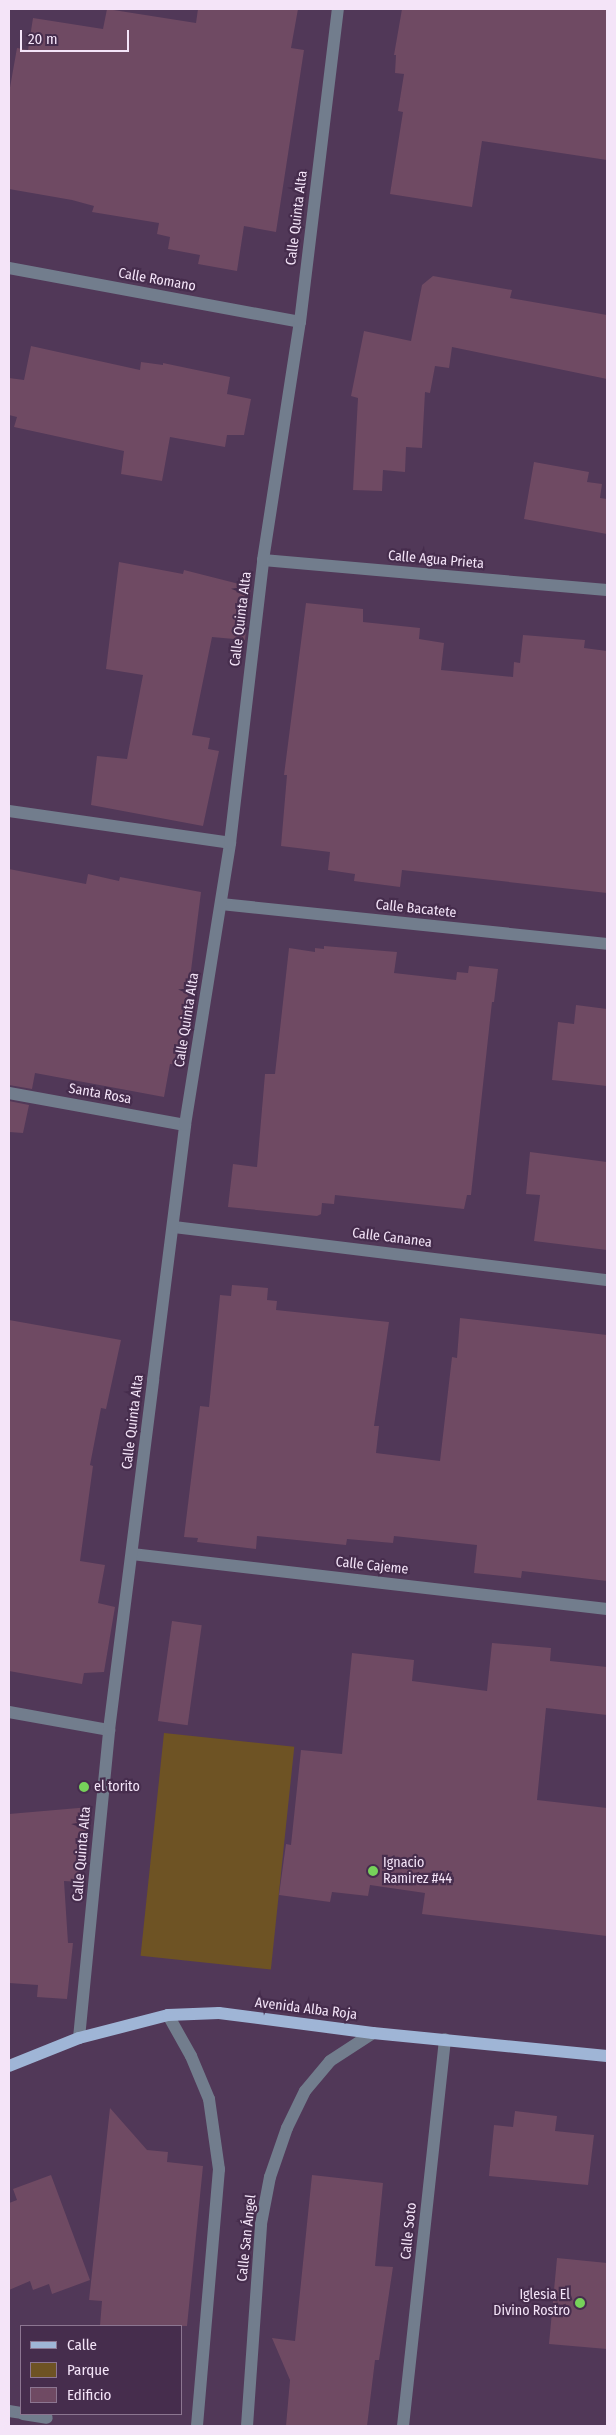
<!DOCTYPE html>
<html>
<head>
<meta charset="utf-8">
<style>
  body { margin:0 }
  #map { position:relative; width:616px; height:2435px; overflow:hidden; background:#513858; font-family:"Fira Sans Condensed",sans-serif }
  div>[style] { position:absolute }
  [style*='--x'] { left:calc(var(--x)*1px); top:calc(var(--y)*1px); width:calc(var(--w)*1px); rotate:calc(var(--a)*1deg) }
  .green>* { inset:0; background:#6e5324; transform-origin:0 0 }
  .building>* { inset:0; background:#6f4a63; transform-origin:0 0 }
  .minor>* { height:12px; margin:-6px; padding:0 6px; transform-origin:6px; border-radius:6px; background:#727d8d }
  .major>* { height:12px; margin:-6px; padding:0 6px; transform-origin:6px; border-radius:6px; background:#9fb5d6 }
  .dots>* { width:14px; height:14px; translate:-50% -50%; box-sizing:border-box; border:2px solid #462d4d; border-radius:50% }
  span { translate:-50% -50%; white-space:nowrap; text-align:center; line-height:1.15; -webkit-text-stroke:4.5px #462d4d; paint-order:stroke }
  .street-label { font-size:14px; color:#f4e4f8 }
  .poi-label { font-size:14px; color:#f4e4f8 }
  .left { translate:0 -50%; text-align:left }
  .right { translate:-100% -50%; text-align:right }
  .frame { position:absolute; inset:0; border:10px solid #f4e4f8; pointer-events:none }
  .legend { position:absolute; left:20px; top:2325px; width:162px; height:90px; box-sizing:border-box; background:#462d4d; border:1px solid #8c7691; margin:0; padding:6px 9px; list-style:none; font-size:15px; color:#f4e4f8 }
  .legend li { display:flex; align-items:center; gap:10px; height:25px }
  .legend b { width:25px; border:1px solid #8c7691 }
  .scale { position:absolute; left:20px; top:30px; width:109px; height:22px; box-sizing:border-box; border:2px solid #f4e4f8; border-top:0; padding-left:6px; font-size:15px; line-height:18px; white-space:nowrap; color:#f4e4f8; -webkit-text-stroke:4px #462d4d; paint-order:stroke }
</style>
</head>
<body>
<div id="map">
  <div class="green">
    <i style="left:164px;top:1733px;width:131px;height:224px;rotate:6deg"></i>
  </div>
  <div class="building">
    <i style="clip-path:polygon(107px 9px,196px 23px,198px 9px,298px 9px,291px 48px,304px 50px,276px 232px,244px 226px,237px 271px,198px 264px,200px 255px,168px 249px,170px 237px,157px 234px,159px 223px,92px 212px,94px 206px,72px 200px,9px 189px,9px 93px,17px 48px,28px 50px,33px 18px,103px 29px)"></i>
    <i style="clip-path:polygon(402px 9px,607px 9px,607px 160px,482px 141px,472px 207px,390px 194px,403px 112px,398px 111px,404px 74px,395px 73px,396px 55px,394px 55px)"></i>
    <i style="clip-path:polygon(433px 276px,512px 290px,510px 298px,607px 315px,607px 379px,452px 347px,449px 368px,435px 366px,430px 393px,425px 392px,422px 448px,406px 447px,405px 472px,383px 470px,382px 491px,353px 490px,358px 398px,351px 396px,364px 331px,411px 341px,422px 285px)"></i>
    <i style="clip-path:polygon(31px 346px,140px 370px,141px 362px,163px 365px,163px 363px,230px 377px,227px 394px,251px 399px,244px 435px,227px 435px,225px 447px,170px 437px,162px 481px,121px 474px,124px 451px,14px 427px,17px 417px,9px 415px,9px 378px,24px 380px)"></i>
    <i style="clip-path:polygon(534px 462px,589px 472px,587px 482px,602px 484px,600px 498px,607px 499px,607px 534px,524px 519px)"></i>
    <i style="clip-path:polygon(119px 562px,183px 574px,184px 570px,251px 587px,245px 640px,212px 637px,192px 735px,210px 738px,208px 749px,219px 751px,203px 826px,91px 805px,97px 756px,127px 759px,143px 675px,106px 669px)"></i>
    <i style="clip-path:polygon(306px 603px,363px 609px,363px 622px,420px 628px,419px 639px,444px 643px,441px 670px,513px 677px,514px 662px,520px 663px,523px 635px,585px 640px,584px 648px,607px 651px,607px 893px,402px 870px,400px 887px,354px 881px,355px 874px,328px 870px,330px 852px,281px 846px,287px 775px,284px 775px)"></i>
    <i style="clip-path:polygon(9px 869px,86px 884px,88px 874px,119px 881px,120px 877px,201px 892px,179px 1065px,170px 1064px,164px 1097px,35px 1073px,32px 1089px,9px 1085px)"></i>
    <i style="clip-path:polygon(324px 946px,397px 952px,394px 973px,456px 980px,457px 972px,468px 973px,469px 966px,498px 969px,494px 1002px,492px 1002px,471px 1195px,467px 1195px,464px 1209px,335px 1195px,334px 1204px,322px 1203px,321px 1214px,317px 1216px,228px 1207px,233px 1164px,257px 1167px,265px 1074px,275px 1074px,289px 948px,315px 952px,315px 948px,324px 949px)"></i>
    <i style="clip-path:polygon(576px 1005px,607px 1009px,607px 1086px,552px 1080px,558px 1022px,574px 1024px)"></i>
    <i style="clip-path:polygon(9px 1101px,29px 1105px,23px 1133px,9px 1132px)"></i>
    <i style="clip-path:polygon(530px 1152px,607px 1162px,607px 1250px,534px 1241px,540px 1195px,526px 1194px)"></i>
    <i style="clip-path:polygon(232px 1285px,268px 1288px,267px 1300px,277px 1301px,276px 1310px,389px 1322px,374px 1426px,379px 1426px,376px 1453px,440px 1461px,452px 1357px,457px 1358px,460px 1318px,607px 1335px,607px 1581px,522px 1571px,521px 1578px,474px 1573px,477px 1545px,394px 1536px,393px 1543px,347px 1539px,346px 1545px,257px 1536px,256px 1549px,197px 1542px,198px 1538px,184px 1537px,200px 1406px,209px 1407px,220px 1295px,231px 1296px)"></i>
    <i style="clip-path:polygon(9px 1320px,121px 1340px,106px 1409px,101px 1408px,90px 1465px,93px 1466px,80px 1561px,105px 1565px,98px 1603px,115px 1607px,104px 1672px,84px 1673px,82px 1684px,9px 1671px)"></i>
    <i style="left:172px;top:1621px;width:30px;height:101px;rotate:8deg"></i>
    <i style="clip-path:polygon(492px 1643px,551px 1648px,550px 1661px,607px 1667px,607px 1715px,546px 1708px,537px 1800px,607px 1808px,607px 1936px,422px 1914px,425px 1893px,370px 1885px,368px 1896px,332px 1892px,330px 1902px,279px 1895px,286px 1844px,291px 1845px,301px 1750px,342px 1754px,352px 1653px,414px 1660px,412px 1681px,487px 1691px)"></i>
    <i style="clip-path:polygon(90px 1807px,80px 1882px,64px 1881px,68px 1943px,73px 1943px,67px 1999px,37px 1997px,38px 1985px,9px 1983px,9px 1814px)"></i>
    <i style="clip-path:polygon(110px 2108px,147px 2150px,168px 2152px,167px 2162px,203px 2166px,187px 2326px,100px 2326px,102px 2301px,89px 2300px)"></i>
    <i style="clip-path:polygon(515px 2111px,557px 2116px,555px 2131px,594px 2135px,588px 2185px,489px 2176px,494px 2125px,513px 2127px)"></i>
    <i style="clip-path:polygon(51px 2175px,90px 2280px,52px 2294px,49px 2284px,33px 2290px,30px 2281px,9px 2290px,9px 2203px,17px 2200px,13px 2189px)"></i>
    <i style="clip-path:polygon(312px 2175px,383px 2183px,375px 2266px,393px 2267px,379px 2360px,375px 2360px,367px 2426px,286px 2426px,290px 2380px,272px 2338px,295px 2341px)"></i>
    <i style="clip-path:polygon(557px 2258px,607px 2263px,607px 2349px,549px 2344px)"></i>
  </div>
  <div class="minor">
    <i style="--x:9;--y:268;--w:296;--a:10.5"></i>
    <i style="--x:263;--y:560;--w:345;--a:5"></i>
    <i style="--x:9;--y:811;--w:223;--a:8.2"></i>
    <i style="--x:221;--y:904;--w:388;--a:5.9"></i>
    <i style="--x:9;--y:1093;--w:179;--a:10.3"></i>
    <i style="--x:174;--y:1227;--w:436;--a:7"></i>
    <i style="--x:132;--y:1554;--w:478;--a:6.6"></i>
    <i style="--x:9;--y:1712;--w:102;--a:10.2"></i>
    <i style="--x:168;--y:2015;--w:47;--a:60.7"></i>
    <i style="--x:191;--y:2056;--w:47;--a:67.3"></i>
    <i style="--x:209;--y:2099;--w:71;--a:81.9"></i>
    <i style="--x:219;--y:2169;--w:258;--a:94.9"></i>
    <i style="--x:79;--y:2038;--w:309;--a:-84.4"></i>
    <i style="--x:109;--y:1730;--w:353;--a:-82.8"></i>
    <i style="--x:153;--y:1380;--w:257;--a:-82.8"></i>
    <i style="--x:185;--y:1125;--w:286;--a:-80.9"></i>
    <i style="--x:230;--y:843;--w:285;--a:-83.3"></i>
    <i style="--x:263;--y:560;--w:241;--a:-81.2"></i>
    <i style="--x:300;--y:322;--w:315;--a:-83.1"></i>
    <i style="--x:9;--y:2411;--w:12;--a:9"></i>
    <i style="--x:23;--y:2414;--w:24;--a:9"></i>
    <i style="--x:247;--y:2426;--w:202;--a:-86"></i>
    <i style="--x:261;--y:2224;--w:48;--a:-79.2"></i>
    <i style="--x:270;--y:2177;--w:52;--a:-70.9"></i>
    <i style="--x:287;--y:2128;--w:41;--a:-64.1"></i>
    <i style="--x:305;--y:2091;--w:39;--a:-50"></i>
    <i style="--x:330;--y:2061;--w:51;--a:-33.1"></i>
    <i style="--x:403;--y:2426;--w:389;--a:-83.8"></i>
  </div>
  <div class="major">
    <i style="--x:9;--y:2066;--w:75;--a:-21.8"></i>
    <i style="--x:79;--y:2038;--w:92;--a:-14.5"></i>
    <i style="--x:168;--y:2015;--w:51;--a:-2.2"></i>
    <i style="--x:219;--y:2013;--w:155;--a:7.4"></i>
    <i style="--x:373;--y:2033;--w:235;--a:5.6"></i>
  </div>
  <div class="dots">
    <i style="left:84px;top:1787px;background:#76d25a"></i>
    <i style="left:373px;top:1871px;background:#76d25a"></i>
    <i style="left:580px;top:2303px;background:#76d25a"></i>
  </div>
  <div class="street-label">
    <span style="left:297px;top:218px;rotate:-83deg">Calle Quinta Alta</span>
    <span style="left:157px;top:280px;rotate:10deg">Calle Romano</span>
    <span style="left:436px;top:560px;rotate:5deg">Calle Agua Prieta</span>
    <span style="left:241px;top:619px;rotate:-83deg">Calle Quinta Alta</span>
    <span style="left:416px;top:909px;rotate:6deg">Calle Bacatete</span>
    <span style="left:187px;top:1020px;rotate:-81deg">Calle Quinta Alta</span>
    <span style="left:100px;top:1094px;rotate:10deg">Santa Rosa</span>
    <span style="left:392px;top:1238px;rotate:7deg">Calle Cananea</span>
    <span style="left:133px;top:1422px;rotate:-83deg">Calle Quinta Alta</span>
    <span style="left:372px;top:1566px;rotate:6deg">Calle Cajeme</span>
    <span style="left:82px;top:1854px;rotate:-85deg">Calle Quinta Alta</span>
    <span style="left:306px;top:2009px;rotate:7deg">Avenida Alba Roja</span>
    <span style="left:409px;top:2231px;rotate:-84deg">Calle Soto</span>
    <span style="left:247px;top:2238px;rotate:-84deg">Calle San Ángel</span>
  </div>
  <div class="poi-label">
    <span class="left" style="left:94px;top:1787px">el torito</span>
    <span class="left" style="left:383px;top:1871px">Ignacio<br>Ramirez #44</span>
    <span class="right" style="left:570px;top:2303px">Iglesia El<br>Divino Rostro</span>
  </div>
  <div class="frame"></div>
  <ul class="legend">
  <li><b style="height:6px;background:#9fb5d6"></b>Calle</li>
  <li><b style="height:14px;background:#6e5324"></b>Parque</li>
  <li><b style="height:14px;background:#6f4a63"></b>Edificio</li>
  </ul>
  <div class="scale">20 m</div>
</div>
</body>
</html>
